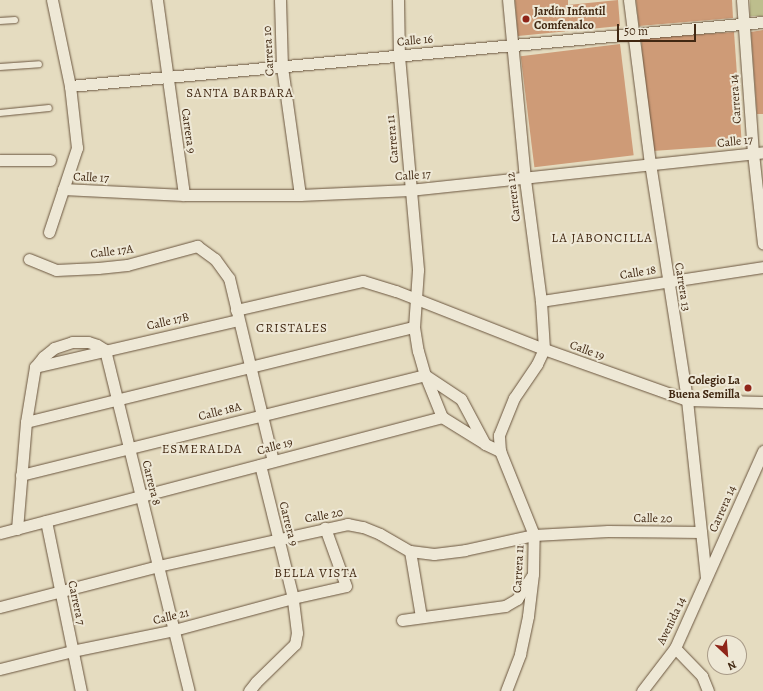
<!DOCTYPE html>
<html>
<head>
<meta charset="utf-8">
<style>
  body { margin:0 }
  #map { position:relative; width:763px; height:691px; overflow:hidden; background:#e5dcc0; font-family:Alegreya,serif }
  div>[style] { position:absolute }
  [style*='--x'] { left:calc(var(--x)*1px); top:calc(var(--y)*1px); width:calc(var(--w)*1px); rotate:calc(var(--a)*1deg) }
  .green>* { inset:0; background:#bdbe8d; transform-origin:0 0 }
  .building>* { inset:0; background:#ce9b77; transform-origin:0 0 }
  .roads { filter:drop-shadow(0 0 1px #6a553e) drop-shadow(0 0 1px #6a553e) }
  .lane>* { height:5.5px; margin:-2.75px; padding:0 2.75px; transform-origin:2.75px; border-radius:2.75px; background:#eee8d6 }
  .street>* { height:11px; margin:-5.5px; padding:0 5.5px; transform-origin:5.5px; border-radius:5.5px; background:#eee8d6 }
  .dots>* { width:11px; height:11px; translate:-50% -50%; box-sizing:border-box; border:2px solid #eee8d6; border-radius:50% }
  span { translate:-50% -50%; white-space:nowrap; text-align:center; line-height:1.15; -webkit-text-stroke:4px #eee8d6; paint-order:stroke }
  .poi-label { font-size:12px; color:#412812; font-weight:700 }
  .left { translate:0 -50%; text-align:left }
  .right { translate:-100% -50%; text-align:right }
  .street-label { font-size:12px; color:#412812 }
  .neighbourhood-label { font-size:13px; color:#412812; letter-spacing:1px }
  .north { position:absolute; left:707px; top:635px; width:40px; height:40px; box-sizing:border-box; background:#eee8d6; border:1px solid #a99b88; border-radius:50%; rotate:154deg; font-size:11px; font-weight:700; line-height:16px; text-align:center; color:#412812 }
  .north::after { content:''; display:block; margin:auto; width:14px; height:18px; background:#8f2418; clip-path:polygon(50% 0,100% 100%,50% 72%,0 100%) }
  .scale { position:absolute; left:617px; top:24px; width:79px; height:18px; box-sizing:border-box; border:2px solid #412812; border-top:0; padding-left:5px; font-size:12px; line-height:14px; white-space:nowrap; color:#412812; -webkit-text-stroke:3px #eee8d6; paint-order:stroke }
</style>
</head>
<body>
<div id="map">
  <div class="green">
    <i style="left:750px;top:0;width:13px;height:16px"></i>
  </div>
  <div class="building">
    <i style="clip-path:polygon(515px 0,568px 0,568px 5px,618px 0,620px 26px,518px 36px)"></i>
    <i style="clip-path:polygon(636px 0,732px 0,733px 18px,639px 26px)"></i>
    <i style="clip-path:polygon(763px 30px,763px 114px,757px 114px,751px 32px)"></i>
    <i style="left:734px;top:32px;width:113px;height:93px;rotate:86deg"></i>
    <i style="left:620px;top:44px;width:112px;height:100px;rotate:83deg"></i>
  </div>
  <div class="roads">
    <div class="lane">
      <i style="--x:0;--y:21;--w:15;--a:-4"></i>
      <i style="--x:0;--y:67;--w:39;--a:-4"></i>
      <i style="--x:0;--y:113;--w:49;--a:-5.8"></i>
    </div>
    <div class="street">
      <i style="--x:157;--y:0;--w:197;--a:82.1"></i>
      <i style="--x:280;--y:0;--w:67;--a:88.3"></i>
      <i style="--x:282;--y:67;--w:129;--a:82"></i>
      <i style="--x:398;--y:0;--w:56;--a:89"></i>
      <i style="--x:399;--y:56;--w:215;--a:84.9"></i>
      <i style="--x:418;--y:270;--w:57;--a:94"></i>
      <i style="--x:414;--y:327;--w:24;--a:81"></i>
      <i style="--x:418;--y:351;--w:25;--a:74"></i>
      <i style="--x:425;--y:375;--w:43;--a:33.7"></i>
      <i style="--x:461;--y:399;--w:51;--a:61.9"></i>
      <i style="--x:485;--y:444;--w:17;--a:25"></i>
      <i style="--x:629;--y:0;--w:164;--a:82.7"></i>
      <i style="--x:650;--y:163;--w:240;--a:81.1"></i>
      <i style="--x:687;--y:400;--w:179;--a:83.9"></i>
      <i style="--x:742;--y:0;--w:153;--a:85.9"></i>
      <i style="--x:753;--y:153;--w:91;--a:83.7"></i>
      <i style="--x:70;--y:86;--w:696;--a:-5.28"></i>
      <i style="--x:0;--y:160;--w:50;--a:0"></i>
      <i style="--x:63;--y:189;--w:121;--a:2.8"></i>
      <i style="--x:184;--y:195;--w:116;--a:0"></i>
      <i style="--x:300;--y:195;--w:110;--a:-2.6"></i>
      <i style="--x:410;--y:190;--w:355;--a:-6.1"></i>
      <i style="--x:49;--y:232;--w:89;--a:-71.6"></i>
      <i style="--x:77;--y:148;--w:62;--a:-96.4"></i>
      <i style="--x:70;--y:86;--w:88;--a:-101.8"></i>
      <i style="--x:29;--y:259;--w:29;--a:22"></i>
      <i style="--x:56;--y:270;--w:42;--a:-2.7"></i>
      <i style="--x:98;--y:268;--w:29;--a:-6"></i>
      <i style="--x:127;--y:265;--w:73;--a:-15.2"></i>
      <i style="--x:197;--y:246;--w:22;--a:36"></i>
      <i style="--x:215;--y:259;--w:24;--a:54"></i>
      <i style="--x:229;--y:278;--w:188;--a:76.5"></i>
      <i style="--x:541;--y:301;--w:225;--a:-8.7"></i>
      <i style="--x:236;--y:310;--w:130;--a:-12.9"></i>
      <i style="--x:363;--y:281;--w:34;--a:17"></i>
      <i style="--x:396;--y:291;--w:159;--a:21.4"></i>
      <i style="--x:544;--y:349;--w:152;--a:19.6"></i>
      <i style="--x:687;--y:400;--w:76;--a:1.5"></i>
      <i style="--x:105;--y:350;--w:351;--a:76.2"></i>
      <i style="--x:35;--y:367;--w:208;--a:-13"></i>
      <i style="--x:442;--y:417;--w:49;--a:31.8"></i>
      <i style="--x:26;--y:422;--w:399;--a:-13.8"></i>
      <i style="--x:21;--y:475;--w:416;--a:-13.9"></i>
      <i style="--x:425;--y:375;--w:45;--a:68"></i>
      <i style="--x:46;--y:521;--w:174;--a:78.4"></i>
      <i style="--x:17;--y:529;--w:107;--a:-85.2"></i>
      <i style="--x:26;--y:422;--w:56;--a:-80.7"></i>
      <i style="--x:35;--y:367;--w:13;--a:-51"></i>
      <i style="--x:43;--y:357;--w:14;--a:-39"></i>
      <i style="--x:54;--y:348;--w:19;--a:-18"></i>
      <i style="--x:72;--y:342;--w:16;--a:0"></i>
      <i style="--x:88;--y:342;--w:9;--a:18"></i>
      <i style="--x:97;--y:345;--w:9;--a:32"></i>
      <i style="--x:0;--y:533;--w:457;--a:-14.7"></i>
      <i style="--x:410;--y:551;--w:67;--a:80.5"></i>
      <i style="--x:0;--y:607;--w:163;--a:-14.5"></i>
      <i style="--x:158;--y:566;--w:194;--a:-12.5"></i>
      <i style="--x:347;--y:524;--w:16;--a:11"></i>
      <i style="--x:363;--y:527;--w:18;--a:22"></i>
      <i style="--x:380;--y:534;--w:34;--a:30"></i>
      <i style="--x:410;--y:551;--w:24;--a:7"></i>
      <i style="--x:434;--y:554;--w:31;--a:-7"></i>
      <i style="--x:465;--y:550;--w:71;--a:-12.3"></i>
      <i style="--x:534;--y:535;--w:74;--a:-3.1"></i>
      <i style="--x:608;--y:531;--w:93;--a:0.6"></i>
      <i style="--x:402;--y:620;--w:104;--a:-7.7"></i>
      <i style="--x:505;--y:606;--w:14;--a:-30"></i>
      <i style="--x:517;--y:599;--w:27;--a:-57"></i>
      <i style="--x:675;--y:648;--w:39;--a:46"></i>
      <i style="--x:702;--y:676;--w:16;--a:68"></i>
      <i style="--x:0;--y:669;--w:74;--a:-14"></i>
      <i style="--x:72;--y:651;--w:104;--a:-11.6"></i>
      <i style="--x:174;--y:630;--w:123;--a:-15.1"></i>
      <i style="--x:293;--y:598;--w:54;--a:-12.8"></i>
      <i style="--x:346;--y:586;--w:62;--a:-109.9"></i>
      <i style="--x:249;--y:691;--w:11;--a:-52"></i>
      <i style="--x:256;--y:682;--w:54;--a:-44.3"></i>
      <i style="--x:295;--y:644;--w:11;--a:-80"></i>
      <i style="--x:297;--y:633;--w:35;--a:-97"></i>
      <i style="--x:293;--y:598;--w:137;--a:-103.9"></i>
      <i style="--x:506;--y:691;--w:40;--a:-69"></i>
      <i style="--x:520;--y:654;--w:39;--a:-78"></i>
      <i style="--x:528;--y:616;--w:42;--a:-83.2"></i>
      <i style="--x:533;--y:574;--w:39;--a:-89"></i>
      <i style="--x:534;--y:535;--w:91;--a:-112"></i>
      <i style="--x:500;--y:451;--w:16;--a:-94"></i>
      <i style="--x:499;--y:435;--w:40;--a:-68"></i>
      <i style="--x:514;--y:398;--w:41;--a:-55.9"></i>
      <i style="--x:537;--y:364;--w:17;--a:-65"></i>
      <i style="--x:544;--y:349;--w:48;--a:-93.6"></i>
      <i style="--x:541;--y:301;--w:123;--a:-97.5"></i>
      <i style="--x:525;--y:179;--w:180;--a:-95.4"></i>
      <i style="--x:642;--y:691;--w:54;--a:-52.5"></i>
      <i style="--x:675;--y:648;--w:216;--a:-65.9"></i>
    </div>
  </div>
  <div class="dots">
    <i style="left:526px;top:19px;background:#8f2418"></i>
    <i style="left:748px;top:388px;background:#8f2418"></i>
  </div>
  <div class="poi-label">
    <span class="left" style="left:534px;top:19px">Jardín Infantil<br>Comfenalco</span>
    <span class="right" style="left:740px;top:388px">Colegio La<br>Buena Semilla</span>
  </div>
  <div class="street-label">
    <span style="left:415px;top:41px;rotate:-5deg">Calle 16</span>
    <span style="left:269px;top:51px;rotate:-93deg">Carrera 10</span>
    <span style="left:736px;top:99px;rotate:-94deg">Carrera 14</span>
    <span style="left:188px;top:131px;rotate:82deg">Carrera 9</span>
    <span style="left:393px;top:139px;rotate:-95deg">Carrera 11</span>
    <span style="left:735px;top:142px;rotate:-6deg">Calle 17</span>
    <span style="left:413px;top:176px;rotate:-4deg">Calle 17</span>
    <span style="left:91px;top:178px;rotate:3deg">Calle 17</span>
    <span style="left:514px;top:197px;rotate:-97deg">Carrera 12</span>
    <span style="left:112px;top:252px;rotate:-7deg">Calle 17A</span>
    <span style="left:638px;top:273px;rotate:-9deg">Calle 18</span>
    <span style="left:682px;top:287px;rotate:81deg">Carrera 13</span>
    <span style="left:168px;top:322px;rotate:-13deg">Calle 17B</span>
    <span style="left:587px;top:351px;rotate:20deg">Calle 19</span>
    <span style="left:220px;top:412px;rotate:-14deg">Calle 18A</span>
    <span style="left:275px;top:447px;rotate:-15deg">Calle 19</span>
    <span style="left:151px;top:483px;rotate:76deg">Carrera 8</span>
    <span style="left:723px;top:509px;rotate:-66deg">Carrera 14</span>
    <span style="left:324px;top:516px;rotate:-10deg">Calle 20</span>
    <span style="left:653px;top:519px;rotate:1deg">Calle 20</span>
    <span style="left:288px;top:524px;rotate:76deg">Carrera 9</span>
    <span style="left:519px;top:569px;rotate:-87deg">Carrera 11</span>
    <span style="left:76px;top:603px;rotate:78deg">Carrera 7</span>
    <span style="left:171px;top:617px;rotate:-13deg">Calle 21</span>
    <span style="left:672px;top:621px;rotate:-64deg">Avenida 14</span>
  </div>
  <div class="neighbourhood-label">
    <span style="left:240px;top:93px">SANTA BARBARA</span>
    <span style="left:602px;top:238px">LA JABONCILLA</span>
    <span style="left:292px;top:328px">CRISTALES</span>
    <span style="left:202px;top:449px">ESMERALDA</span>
    <span style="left:316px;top:573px">BELLA VISTA</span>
  </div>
  <div class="north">N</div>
  <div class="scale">50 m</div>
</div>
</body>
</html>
